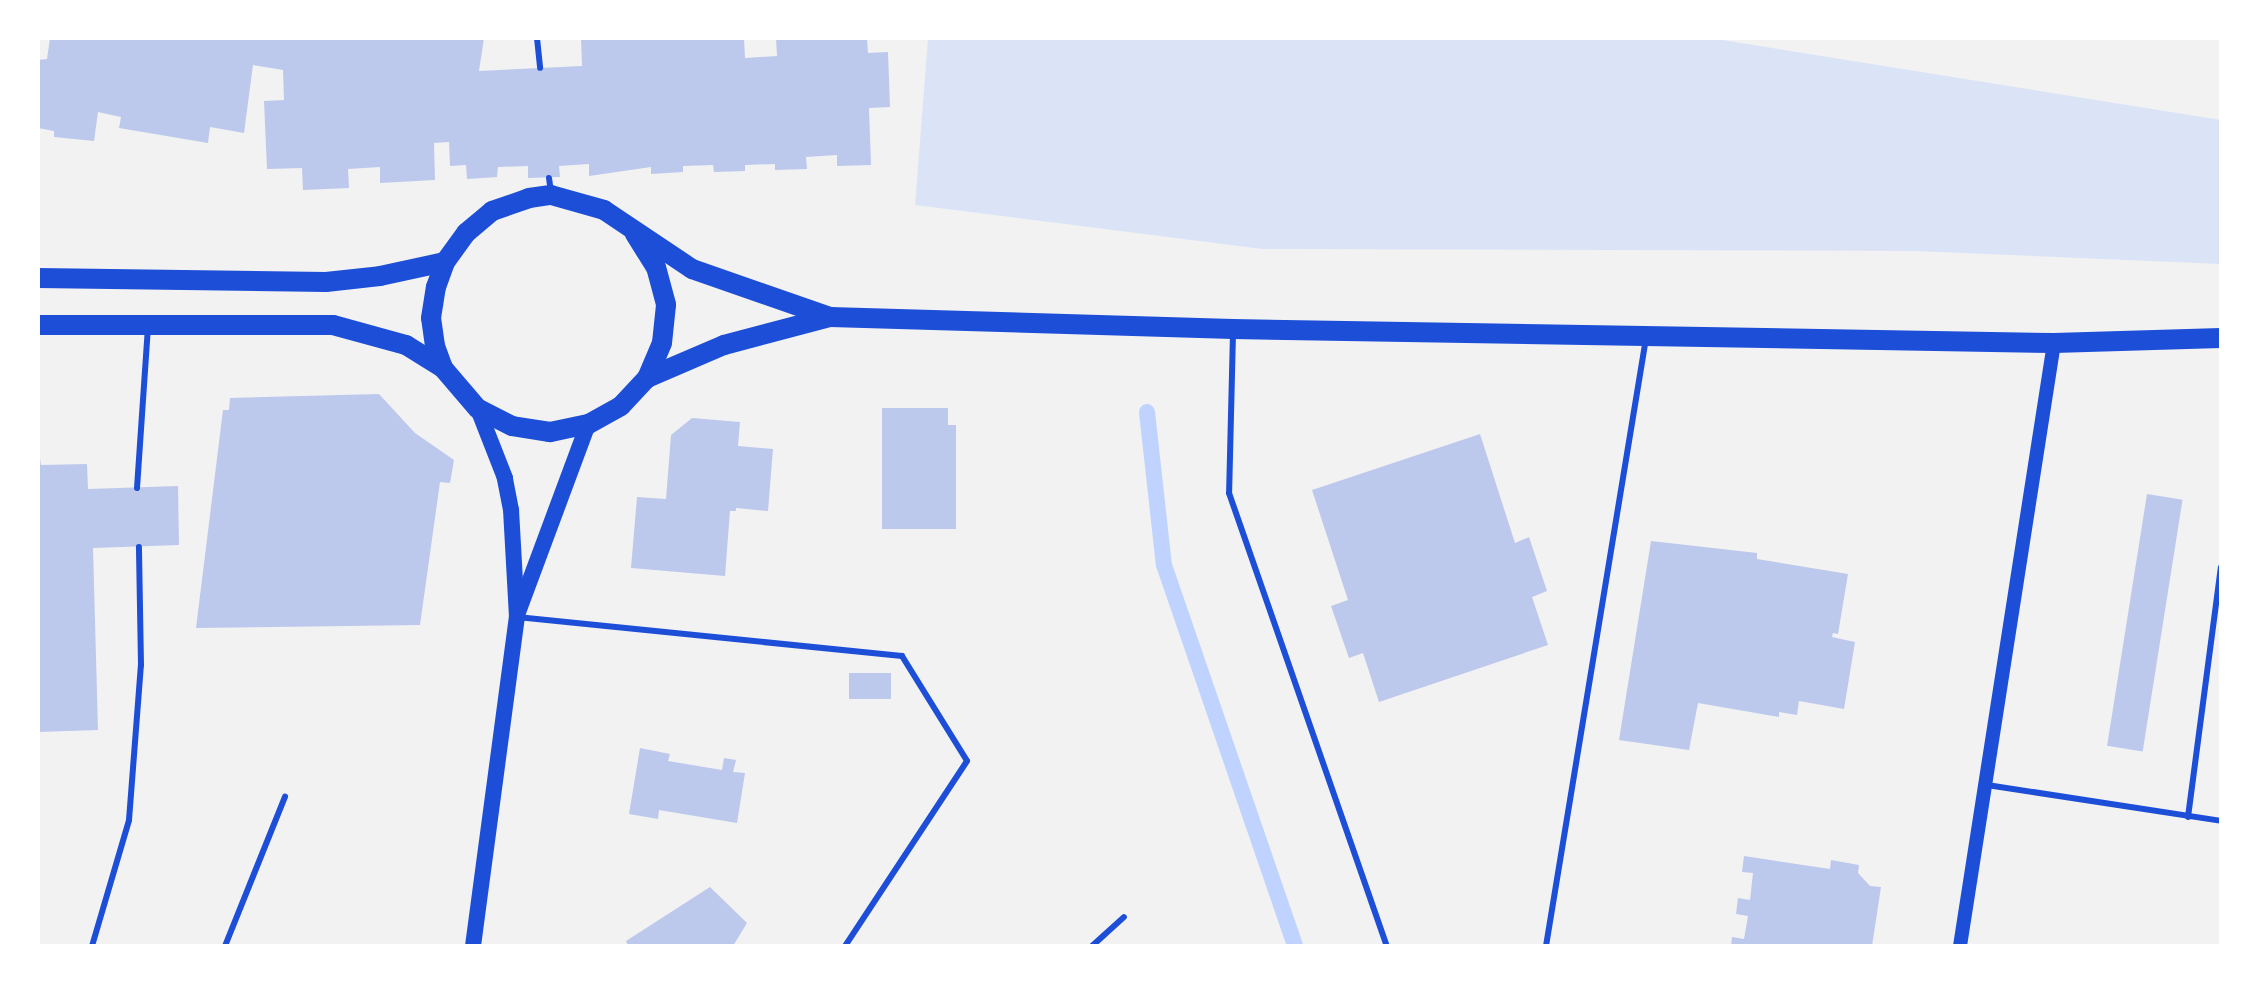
<!DOCTYPE html>
<html>
<head>
<meta charset="utf-8">
<style>
  body { margin:0 }
  #map { position:relative; width:2259px; height:984px; overflow:hidden; background:#f2f2f2; font-family:"Noto Sans",sans-serif }
  div>[style] { position:absolute }
  [style*='--x'] { left:calc(var(--x)*1px); top:calc(var(--y)*1px); width:calc(var(--w)*1px); rotate:calc(var(--a)*1deg) }
  .green>* { inset:0; background:#dbe4f7 }
  .stream>* { height:16px; margin:-8px; padding:0 8px; transform-origin:8px; border-radius:8px; background:#bfd3fe }
  .building>* { inset:0; background:#bdc9ec; transform-origin:0 0 }
  .service>* { height:6px; margin:-3px; padding:0 3px; transform-origin:3px; border-radius:3px; background:#1d4ed8 }
  .tertiary>* { height:14px; margin:-7px; padding:0 7px; transform-origin:7px; border-radius:7px; background:#1d4ed8 }
  .secondary>* { height:16px; margin:-8px; padding:0 8px; transform-origin:8px; border-radius:8px; background:#1d4ed8 }
  .primary>* { height:20px; margin:-10px; padding:0 10px; transform-origin:10px; border-radius:10px; background:#1d4ed8 }
  span { translate:-50% -50%; white-space:nowrap; text-align:center; line-height:1.15; -webkit-text-stroke:6px #fff; paint-order:stroke }
  .frame { position:absolute; inset:0; border:40px solid #fff; pointer-events:none }
</style>
</head>
<body>
<div id="map">
  <div class="green">
    <i style="clip-path:polygon(928px 38px,1710px 38px,2221px 120px,2221px 264px,1916px 251px,1262px 249px,915px 205px)"></i>
  </div>
  <div class="stream">
    <i style="--x:1147;--y:412;--w:154;--a:83.7"></i>
    <i style="--x:1164;--y:565;--w:403;--a:71"></i>
  </div>
  <div class="building">
    <i style="clip-path:polygon(50px 38px,484px 38px,479px 71px,582px 66px,581px 38px,744px 38px,745px 58px,777px 56px,776px 38px,867px 38px,868px 53px,888px 52px,890px 107px,869px 108px,871px 165px,837px 166px,837px 155px,806px 157px,807px 169px,775px 170px,775px 164px,745px 165px,745px 171px,714px 172px,713px 165px,683px 166px,683px 172px,651px 174px,651px 167px,589px 176px,589px 164px,559px 166px,560px 177px,528px 178px,528px 166px,498px 167px,497px 177px,467px 179px,466px 165px,450px 166px,449px 142px,434px 143px,435px 180px,380px 183px,380px 167px,348px 169px,349px 188px,303px 190px,302px 168px,267px 169px,264px 101px,284px 100px,283px 70px,253px 65px,244px 133px,210px 127px,208px 143px,119px 128px,121px 117px,98px 112px,94px 141px,54px 137px,54px 131px,38px 128px,38px 60px,47px 59px)"></i>
    <i style="clip-path:polygon(379px 394px,415px 433px,454px 460px,450px 483px,440px 482px,420px 625px,196px 628px,223px 410px,229px 410px,230px 398px)"></i>
    <i style="clip-path:polygon(882px 408px,948px 408px,948px 425px,956px 425px,956px 529px,882px 529px)"></i>
    <i style="clip-path:polygon(692px 418px,740px 422px,738px 446px,773px 449px,768px 511px,736px 508px,736px 511px,730px 511px,725px 576px,631px 568px,637px 497px,666px 499px,671px 435px)"></i>
    <i style="clip-path:polygon(1480px 434px,1515px 543px,1529px 537px,1547px 591px,1532px 597px,1548px 645px,1379px 702px,1363px 653px,1349px 658px,1331px 606px,1348px 600px,1312px 490px)"></i>
    <i style="clip-path:polygon(38px 446px,41px 465px,87px 464px,88px 489px,178px 486px,179px 545px,93px 548px,98px 730px,38px 732px)"></i>
    <i style="left:2147px;top:494px;width:36px;height:255px;rotate:9deg"></i>
    <i style="clip-path:polygon(1651px 541px,1757px 553px,1757px 559px,1848px 574px,1838px 634px,1833px 633px,1832px 637px,1855px 642px,1844px 709px,1799px 701px,1797px 715px,1779px 712px,1779px 717px,1698px 703px,1689px 750px,1619px 740px)"></i>
    <i style="left:891px;top:673px;width:26px;height:42px;rotate:90deg"></i>
    <i style="clip-path:polygon(640px 748px,670px 754px,668px 761px,722px 770px,724px 758px,736px 760px,733px 772px,745px 773px,737px 823px,659px 810px,658px 819px,629px 814px)"></i>
    <i style="clip-path:polygon(1744px 856px,1830px 869px,1831px 860px,1859px 865px,1858px 873px,1870px 886px,1881px 887px,1872px 946px,1731px 946px,1732px 937px,1744px 939px,1748px 916px,1736px 914px,1738px 898px,1750px 900px,1753px 873px,1742px 872px)"></i>
    <i style="clip-path:polygon(710px 887px,747px 923px,733px 946px,628px 946px,626px 941px)"></i>
  </div>
  <div class="service">
    <i style="--x:537;--y:38;--w:30;--a:84"></i>
    <i style="--x:549;--y:178;--w:14;--a:82"></i>
    <i style="--x:1233;--y:333;--w:160;--a:91.4"></i>
    <i style="--x:1229;--y:493;--w:480;--a:70.8"></i>
    <i style="--x:137;--y:488;--w:160;--a:-86.1"></i>
    <i style="--x:517;--y:617;--w:387;--a:5.8"></i>
    <i style="--x:902;--y:656;--w:123;--a:58.2"></i>
    <i style="--x:967;--y:761;--w:222;--a:123.4"></i>
    <i style="--x:1987;--y:785;--w:237;--a:8.7"></i>
    <i style="--x:2188;--y:817;--w:252;--a:-82.5"></i>
    <i style="--x:92;--y:946;--w:131;--a:-73.6"></i>
    <i style="--x:129;--y:820;--w:155;--a:-85.6"></i>
    <i style="--x:141;--y:665;--w:118;--a:-91"></i>
    <i style="--x:225;--y:946;--w:161;--a:-68.1"></i>
    <i style="--x:1092;--y:946;--w:43;--a:-42.2"></i>
    <i style="--x:1546;--y:946;--w:616;--a:-80.66"></i>
  </div>
  <div class="tertiary">
    <i style="--x:1960;--y:946;--w:610;--a:-81.14"></i>
  </div>
  <div class="secondary">
    <i style="--x:517;--y:615;--w:204;--a:-69.6"></i>
    <i style="--x:473;--y:946;--w:332;--a:-82.4"></i>
    <i style="--x:517;--y:617;--w:107;--a:-93.2"></i>
    <i style="--x:511;--y:510;--w:33;--a:-101"></i>
    <i style="--x:505;--y:478;--w:74;--a:-111.4"></i>
  </div>
  <div class="primary">
    <i style="--x:635;--y:234;--w:39;--a:58"></i>
    <i style="--x:656;--y:267;--w:39;--a:75"></i>
    <i style="--x:666;--y:305;--w:38;--a:96"></i>
    <i style="--x:662;--y:343;--w:38;--a:113"></i>
    <i style="--x:647;--y:378;--w:38;--a:133"></i>
    <i style="--x:621;--y:406;--w:38;--a:151"></i>
    <i style="--x:588;--y:424;--w:39;--a:168"></i>
    <i style="--x:550;--y:432;--w:38;--a:-171"></i>
    <i style="--x:512;--y:426;--w:38;--a:-153"></i>
    <i style="--x:478;--y:409;--w:54;--a:-130.5"></i>
    <i style="--x:443;--y:368;--w:23;--a:-110"></i>
    <i style="--x:435;--y:346;--w:28;--a:-98"></i>
    <i style="--x:431;--y:318;--w:31;--a:-81"></i>
    <i style="--x:436;--y:287;--w:27;--a:-70"></i>
    <i style="--x:445;--y:262;--w:36;--a:-54"></i>
    <i style="--x:466;--y:233;--w:34;--a:-40"></i>
    <i style="--x:492;--y:211;--w:39;--a:-19"></i>
    <i style="--x:529;--y:198;--w:22;--a:-8"></i>
    <i style="--x:551;--y:195;--w:55;--a:15.8"></i>
    <i style="--x:604;--y:210;--w:106;--a:33.8"></i>
    <i style="--x:692;--y:269;--w:146;--a:19.2"></i>
    <i style="--x:830;--y:317;--w:403;--a:1.7"></i>
    <i style="--x:1233;--y:329;--w:821;--a:0.98"></i>
    <i style="--x:2054;--y:343;--w:167;--a:-1.7"></i>
    <i style="--x:38;--y:278;--w:288;--a:0.8"></i>
    <i style="--x:326;--y:282;--w:54;--a:-6.3"></i>
    <i style="--x:380;--y:276;--w:66;--a:-12.2"></i>
    <i style="--x:38;--y:325;--w:295;--a:0"></i>
    <i style="--x:333;--y:325;--w:76;--a:15.3"></i>
    <i style="--x:406;--y:345;--w:44;--a:31.9"></i>
    <i style="--x:647;--y:378;--w:84;--a:-23.2"></i>
    <i style="--x:724;--y:345;--w:110;--a:-14.8"></i>
  </div>
  <div class="frame"></div>
</div>
</body>
</html>
